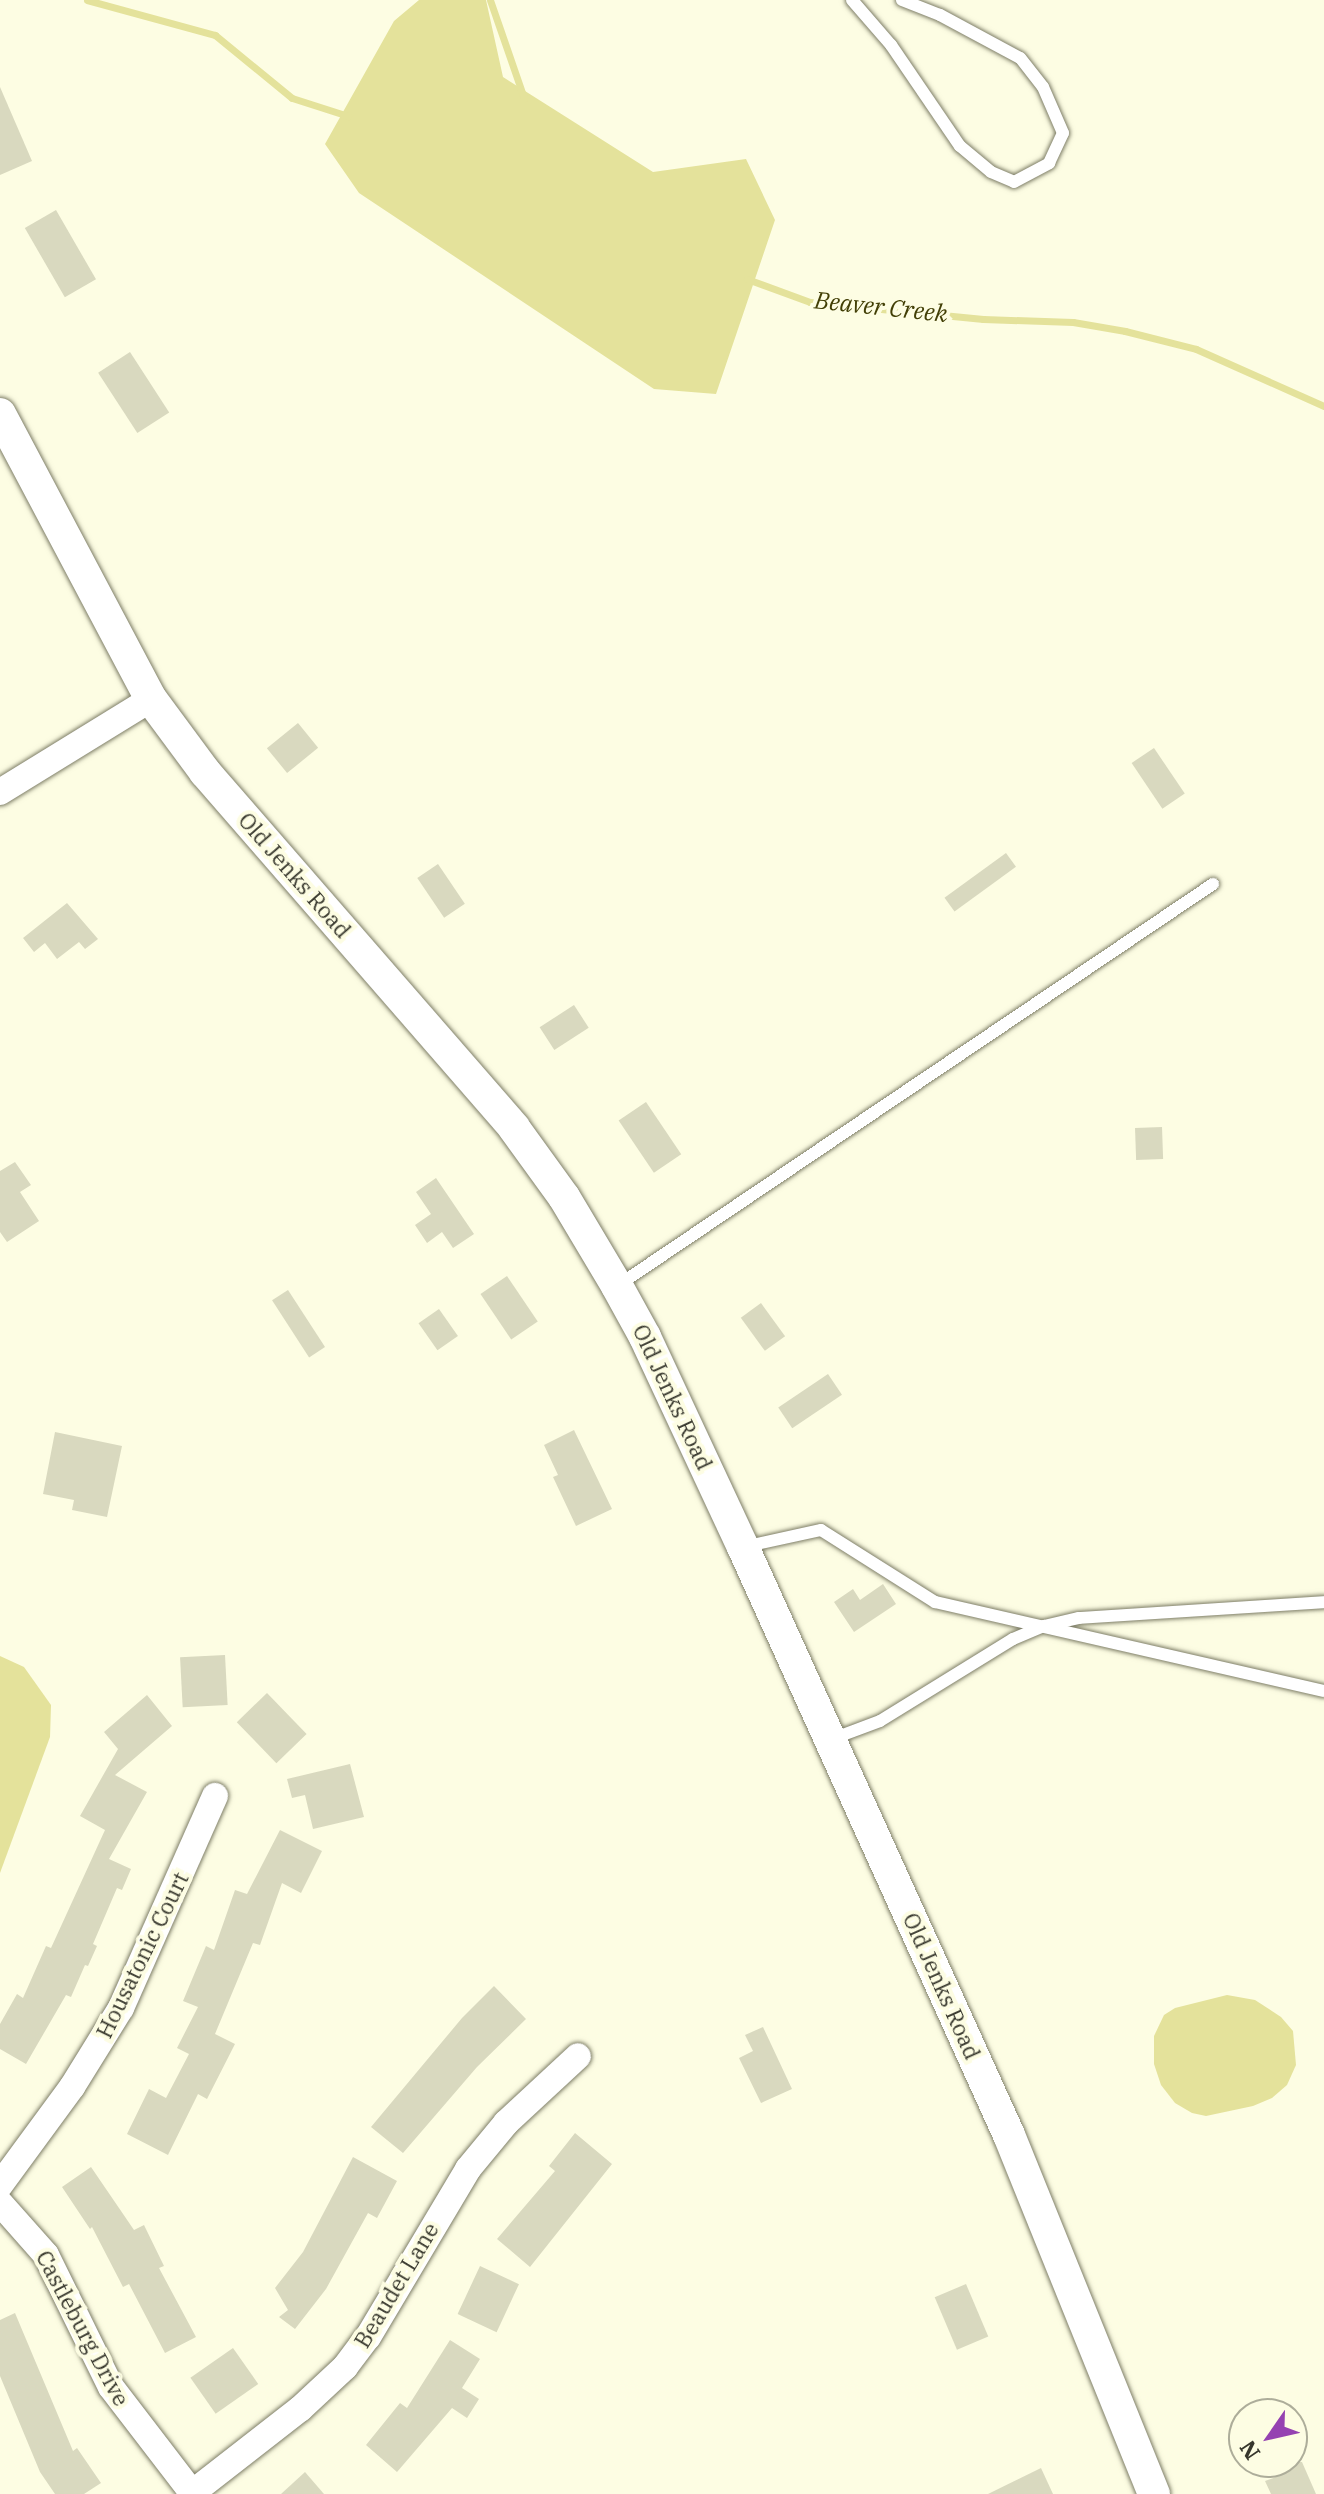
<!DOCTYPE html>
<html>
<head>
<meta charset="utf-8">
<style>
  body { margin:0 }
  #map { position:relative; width:1324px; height:2494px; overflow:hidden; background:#fdfde3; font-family:"IBM Plex Serif",serif }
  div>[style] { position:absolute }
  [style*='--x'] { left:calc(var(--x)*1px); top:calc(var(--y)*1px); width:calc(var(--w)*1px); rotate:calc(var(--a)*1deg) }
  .water>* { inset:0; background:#e4e29b }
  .stream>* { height:7px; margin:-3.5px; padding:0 3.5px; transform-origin:3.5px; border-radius:3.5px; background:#e4e29b }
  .building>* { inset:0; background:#d9d9bf; transform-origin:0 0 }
  .roads { filter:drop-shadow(0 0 2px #7e7e67) drop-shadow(0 0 2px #7e7e67) }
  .service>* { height:12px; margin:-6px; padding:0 6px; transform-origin:6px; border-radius:6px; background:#fff }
  .minor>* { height:26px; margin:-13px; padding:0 13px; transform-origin:13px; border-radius:13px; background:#fff }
  .tertiary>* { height:32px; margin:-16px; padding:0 16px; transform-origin:16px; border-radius:16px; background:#fff }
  span { translate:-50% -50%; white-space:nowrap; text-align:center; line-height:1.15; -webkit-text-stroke:8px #fdfde3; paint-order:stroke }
  .street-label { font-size:22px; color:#36362c }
  .water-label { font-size:24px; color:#423f06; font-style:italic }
  .north { position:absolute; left:1228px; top:2398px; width:80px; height:80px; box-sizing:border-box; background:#fdfde3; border:2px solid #adad9a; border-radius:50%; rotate:236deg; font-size:22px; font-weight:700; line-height:32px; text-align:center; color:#36362c }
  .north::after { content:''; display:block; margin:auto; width:28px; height:36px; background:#9542b1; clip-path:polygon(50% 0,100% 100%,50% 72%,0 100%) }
</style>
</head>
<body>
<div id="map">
  <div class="water">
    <i style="clip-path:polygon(419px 0,486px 0,503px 77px,653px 172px,746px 159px,775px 220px,716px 394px,654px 389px,359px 193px,325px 144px,394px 21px)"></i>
    <i style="clip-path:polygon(0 1656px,24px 1667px,51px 1705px,50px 1737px,0 1873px)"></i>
    <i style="clip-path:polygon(1227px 1995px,1255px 2000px,1281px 2017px,1293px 2031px,1296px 2065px,1287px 2085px,1272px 2098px,1253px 2106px,1206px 2116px,1192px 2113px,1175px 2103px,1161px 2085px,1154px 2064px,1154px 2036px,1164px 2015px,1175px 2008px)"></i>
  </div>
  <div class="stream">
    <i style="--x:87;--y:0;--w:133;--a:15.3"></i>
    <i style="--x:215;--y:35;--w:99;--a:39.3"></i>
    <i style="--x:292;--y:98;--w:59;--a:17.8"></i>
    <i style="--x:490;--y:0;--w:104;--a:70.9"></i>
    <i style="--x:747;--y:279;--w:67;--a:20.1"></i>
    <i style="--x:810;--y:302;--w:174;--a:5.6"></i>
    <i style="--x:983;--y:319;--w:90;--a:1.9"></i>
    <i style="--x:1073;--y:322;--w:53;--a:9.8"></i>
    <i style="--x:1125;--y:331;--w:73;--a:14.2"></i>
    <i style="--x:1196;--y:349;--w:140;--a:24"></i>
  </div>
  <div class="building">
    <i style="clip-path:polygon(0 87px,32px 161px,0 175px)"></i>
    <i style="left:56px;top:210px;width:80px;height:36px;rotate:60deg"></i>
    <i style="left:130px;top:352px;width:72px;height:38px;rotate:57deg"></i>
    <i style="left:298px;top:723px;width:32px;height:40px;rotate:51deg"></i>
    <i style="left:1154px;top:748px;width:55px;height:27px;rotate:56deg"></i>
    <i style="left:1006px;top:853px;width:17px;height:76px;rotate:54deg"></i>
    <i style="left:438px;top:864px;width:48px;height:25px;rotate:56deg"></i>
    <i style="clip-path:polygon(67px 903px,98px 939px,85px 949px,79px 942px,57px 959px,45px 943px,34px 952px,23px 938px)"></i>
    <i style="left:574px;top:1005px;width:27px;height:41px;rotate:57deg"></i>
    <i style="left:646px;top:1102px;width:63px;height:33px;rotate:56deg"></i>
    <i style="left:1162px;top:1127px;width:32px;height:27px;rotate:88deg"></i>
    <i style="clip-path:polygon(15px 1162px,31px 1185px,20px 1192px,39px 1221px,7px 1242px,0 1232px,0 1171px)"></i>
    <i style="clip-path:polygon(436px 1178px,474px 1234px,453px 1248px,442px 1232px,427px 1243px,415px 1225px,431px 1214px,416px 1192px)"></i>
    <i style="left:507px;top:1276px;width:55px;height:32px;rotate:56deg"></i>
    <i style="left:288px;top:1290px;width:68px;height:19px;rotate:57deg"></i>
    <i style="left:761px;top:1303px;width:41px;height:25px;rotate:54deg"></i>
    <i style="left:439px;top:1309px;width:33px;height:25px;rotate:55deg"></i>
    <i style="left:828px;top:1374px;width:25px;height:60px;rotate:56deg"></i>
    <i style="clip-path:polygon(574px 1430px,612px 1509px,576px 1526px,553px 1477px,558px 1475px,544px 1445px)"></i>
    <i style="clip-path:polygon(55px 1432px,122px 1446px,107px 1517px,72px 1510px,74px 1500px,43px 1494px)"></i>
    <i style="clip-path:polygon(883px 1584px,896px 1604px,854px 1632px,834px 1602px,853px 1589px,860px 1600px)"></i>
    <i style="left:225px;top:1655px;width:50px;height:45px;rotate:87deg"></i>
    <i style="left:267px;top:1693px;width:57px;height:42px;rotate:46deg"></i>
    <i style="clip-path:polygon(147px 1695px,172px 1726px,115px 1775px,147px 1792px,109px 1859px,131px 1869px,122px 1890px,117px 1888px,93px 1944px,97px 1946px,88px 1966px,85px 1965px,71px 1997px,66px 1995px,26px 2064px,0 2049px,0 2024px,17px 1994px,23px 1998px,46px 1946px,51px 1948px,105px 1830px,80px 1816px,118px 1749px,104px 1732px)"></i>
    <i style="clip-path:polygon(350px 1764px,364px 1817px,313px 1829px,305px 1795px,292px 1798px,287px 1779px)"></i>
    <i style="clip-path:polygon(280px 1830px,322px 1851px,301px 1893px,282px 1883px,260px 1945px,253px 1943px,215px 2034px,235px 2044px,207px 2099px,198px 2094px,168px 2155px,127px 2134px,149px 2089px,166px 2098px,189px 2054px,177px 2048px,198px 2007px,183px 2001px,206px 1946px,214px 1950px,235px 1890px,247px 1894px)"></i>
    <i style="clip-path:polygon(494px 1986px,526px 2019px,477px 2067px,403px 2153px,371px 2127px,462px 2018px)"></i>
    <i style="clip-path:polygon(763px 2027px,792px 2089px,761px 2103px,739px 2058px,753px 2051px,745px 2035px)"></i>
    <i style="clip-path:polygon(575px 2133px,612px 2164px,530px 2267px,497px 2239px,555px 2171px,549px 2166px)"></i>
    <i style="clip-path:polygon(353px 2157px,397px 2181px,377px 2218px,368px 2213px,326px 2289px,295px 2329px,279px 2317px,288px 2310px,275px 2288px,303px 2252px)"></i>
    <i style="clip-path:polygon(91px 2167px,134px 2230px,144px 2225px,164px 2266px,159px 2268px,196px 2337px,165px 2353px,129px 2284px,123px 2287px,92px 2227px,90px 2229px,62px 2187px)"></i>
    <i style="left:480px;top:2266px;width:43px;height:53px;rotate:25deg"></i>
    <i style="left:966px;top:2284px;width:57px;height:34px;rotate:67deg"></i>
    <i style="clip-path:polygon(15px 2313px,73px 2451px,77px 2448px,101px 2483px,84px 2494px,55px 2494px,40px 2472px,0 2376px,0 2320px)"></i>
    <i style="clip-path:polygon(450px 2340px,480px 2359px,462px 2388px,479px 2399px,467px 2418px,452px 2408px,397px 2472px,366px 2445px,400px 2403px,407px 2408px)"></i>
    <i style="left:233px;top:2348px;width:44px;height:52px;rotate:55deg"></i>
    <i style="clip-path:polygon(1270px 2462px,1302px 2462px,1316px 2494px,1271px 2494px,1265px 2481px,1276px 2477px)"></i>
    <i style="clip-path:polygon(1041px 2468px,1053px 2494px,988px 2494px)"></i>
    <i style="clip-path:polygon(305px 2472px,324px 2494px,281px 2494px)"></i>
  </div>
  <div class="roads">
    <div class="service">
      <i style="--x:852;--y:0;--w:60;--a:49.1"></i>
      <i style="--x:891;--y:45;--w:122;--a:55.7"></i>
      <i style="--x:960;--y:146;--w:40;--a:40"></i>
      <i style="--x:991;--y:172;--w:25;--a:23"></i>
      <i style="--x:1014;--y:182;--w:40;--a:-28"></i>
      <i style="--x:1049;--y:163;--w:33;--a:-65"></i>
      <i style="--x:1063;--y:133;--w:50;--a:-113.5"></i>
      <i style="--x:1043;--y:87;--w:37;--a:-128"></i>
      <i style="--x:1020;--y:58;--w:91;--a:-151.7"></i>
      <i style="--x:940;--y:15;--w:41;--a:-158.5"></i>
      <i style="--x:617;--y:1286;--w:719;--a:-34"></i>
      <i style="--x:743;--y:1547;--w:80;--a:-12.3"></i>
      <i style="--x:821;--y:1530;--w:135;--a:32.3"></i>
      <i style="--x:935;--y:1602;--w:399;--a:12.9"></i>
      <i style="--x:832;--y:1739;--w:51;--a:-20.6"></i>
      <i style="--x:880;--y:1721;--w:156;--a:-31.7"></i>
      <i style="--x:1013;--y:1639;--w:34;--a:-23"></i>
      <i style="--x:1044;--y:1626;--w:36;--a:-13"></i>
      <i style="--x:1079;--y:1618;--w:246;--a:-3.7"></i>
    </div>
    <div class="minor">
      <i style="--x:0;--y:792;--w:177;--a:-31.6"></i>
      <i style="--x:0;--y:2185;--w:122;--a:-53.7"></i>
      <i style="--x:72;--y:2087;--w:93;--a:-58.2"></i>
      <i style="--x:121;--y:2008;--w:232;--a:-66.1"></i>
      <i style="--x:0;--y:2203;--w:69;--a:48.5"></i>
      <i style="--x:46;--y:2255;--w:147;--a:63.8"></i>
      <i style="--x:111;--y:2387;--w:135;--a:52.5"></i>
      <i style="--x:192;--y:2493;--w:137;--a:-37.9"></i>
      <i style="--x:300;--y:2409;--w:62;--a:-43"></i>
      <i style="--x:345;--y:2367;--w:38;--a:-53"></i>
      <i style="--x:368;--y:2337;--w:196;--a:-59.2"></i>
      <i style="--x:468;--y:2169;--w:60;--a:-50.4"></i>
      <i style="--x:506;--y:2123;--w:98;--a:-42.9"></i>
    </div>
    <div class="tertiary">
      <i style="--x:0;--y:414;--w:323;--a:62.1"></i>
      <i style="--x:151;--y:699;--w:91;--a:53.5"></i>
      <i style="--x:205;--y:772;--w:471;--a:49"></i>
      <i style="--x:514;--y:1128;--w:85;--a:54.1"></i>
      <i style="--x:564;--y:1197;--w:104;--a:59.2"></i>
      <i style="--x:617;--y:1286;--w:58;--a:61.2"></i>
      <i style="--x:645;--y:1337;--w:232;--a:65"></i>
      <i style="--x:743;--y:1547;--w:645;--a:65.66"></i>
      <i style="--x:1009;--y:2135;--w:387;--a:68"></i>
    </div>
  </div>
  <div class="street-label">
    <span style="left:295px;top:875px;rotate:49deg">Old Jenks Road</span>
    <span style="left:673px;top:1397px;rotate:65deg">Old Jenks Road</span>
    <span style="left:142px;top:1955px;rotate:-64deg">Housatonic Court</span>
    <span style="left:942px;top:1986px;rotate:66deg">Old Jenks Road</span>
    <span style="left:396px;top:2285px;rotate:-59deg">Beaudet Lane</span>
    <span style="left:83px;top:2328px;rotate:62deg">Castleburg Drive</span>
  </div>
  <div class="water-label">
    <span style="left:881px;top:307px;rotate:6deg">Beaver Creek</span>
  </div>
  <div class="north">N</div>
</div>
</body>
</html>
